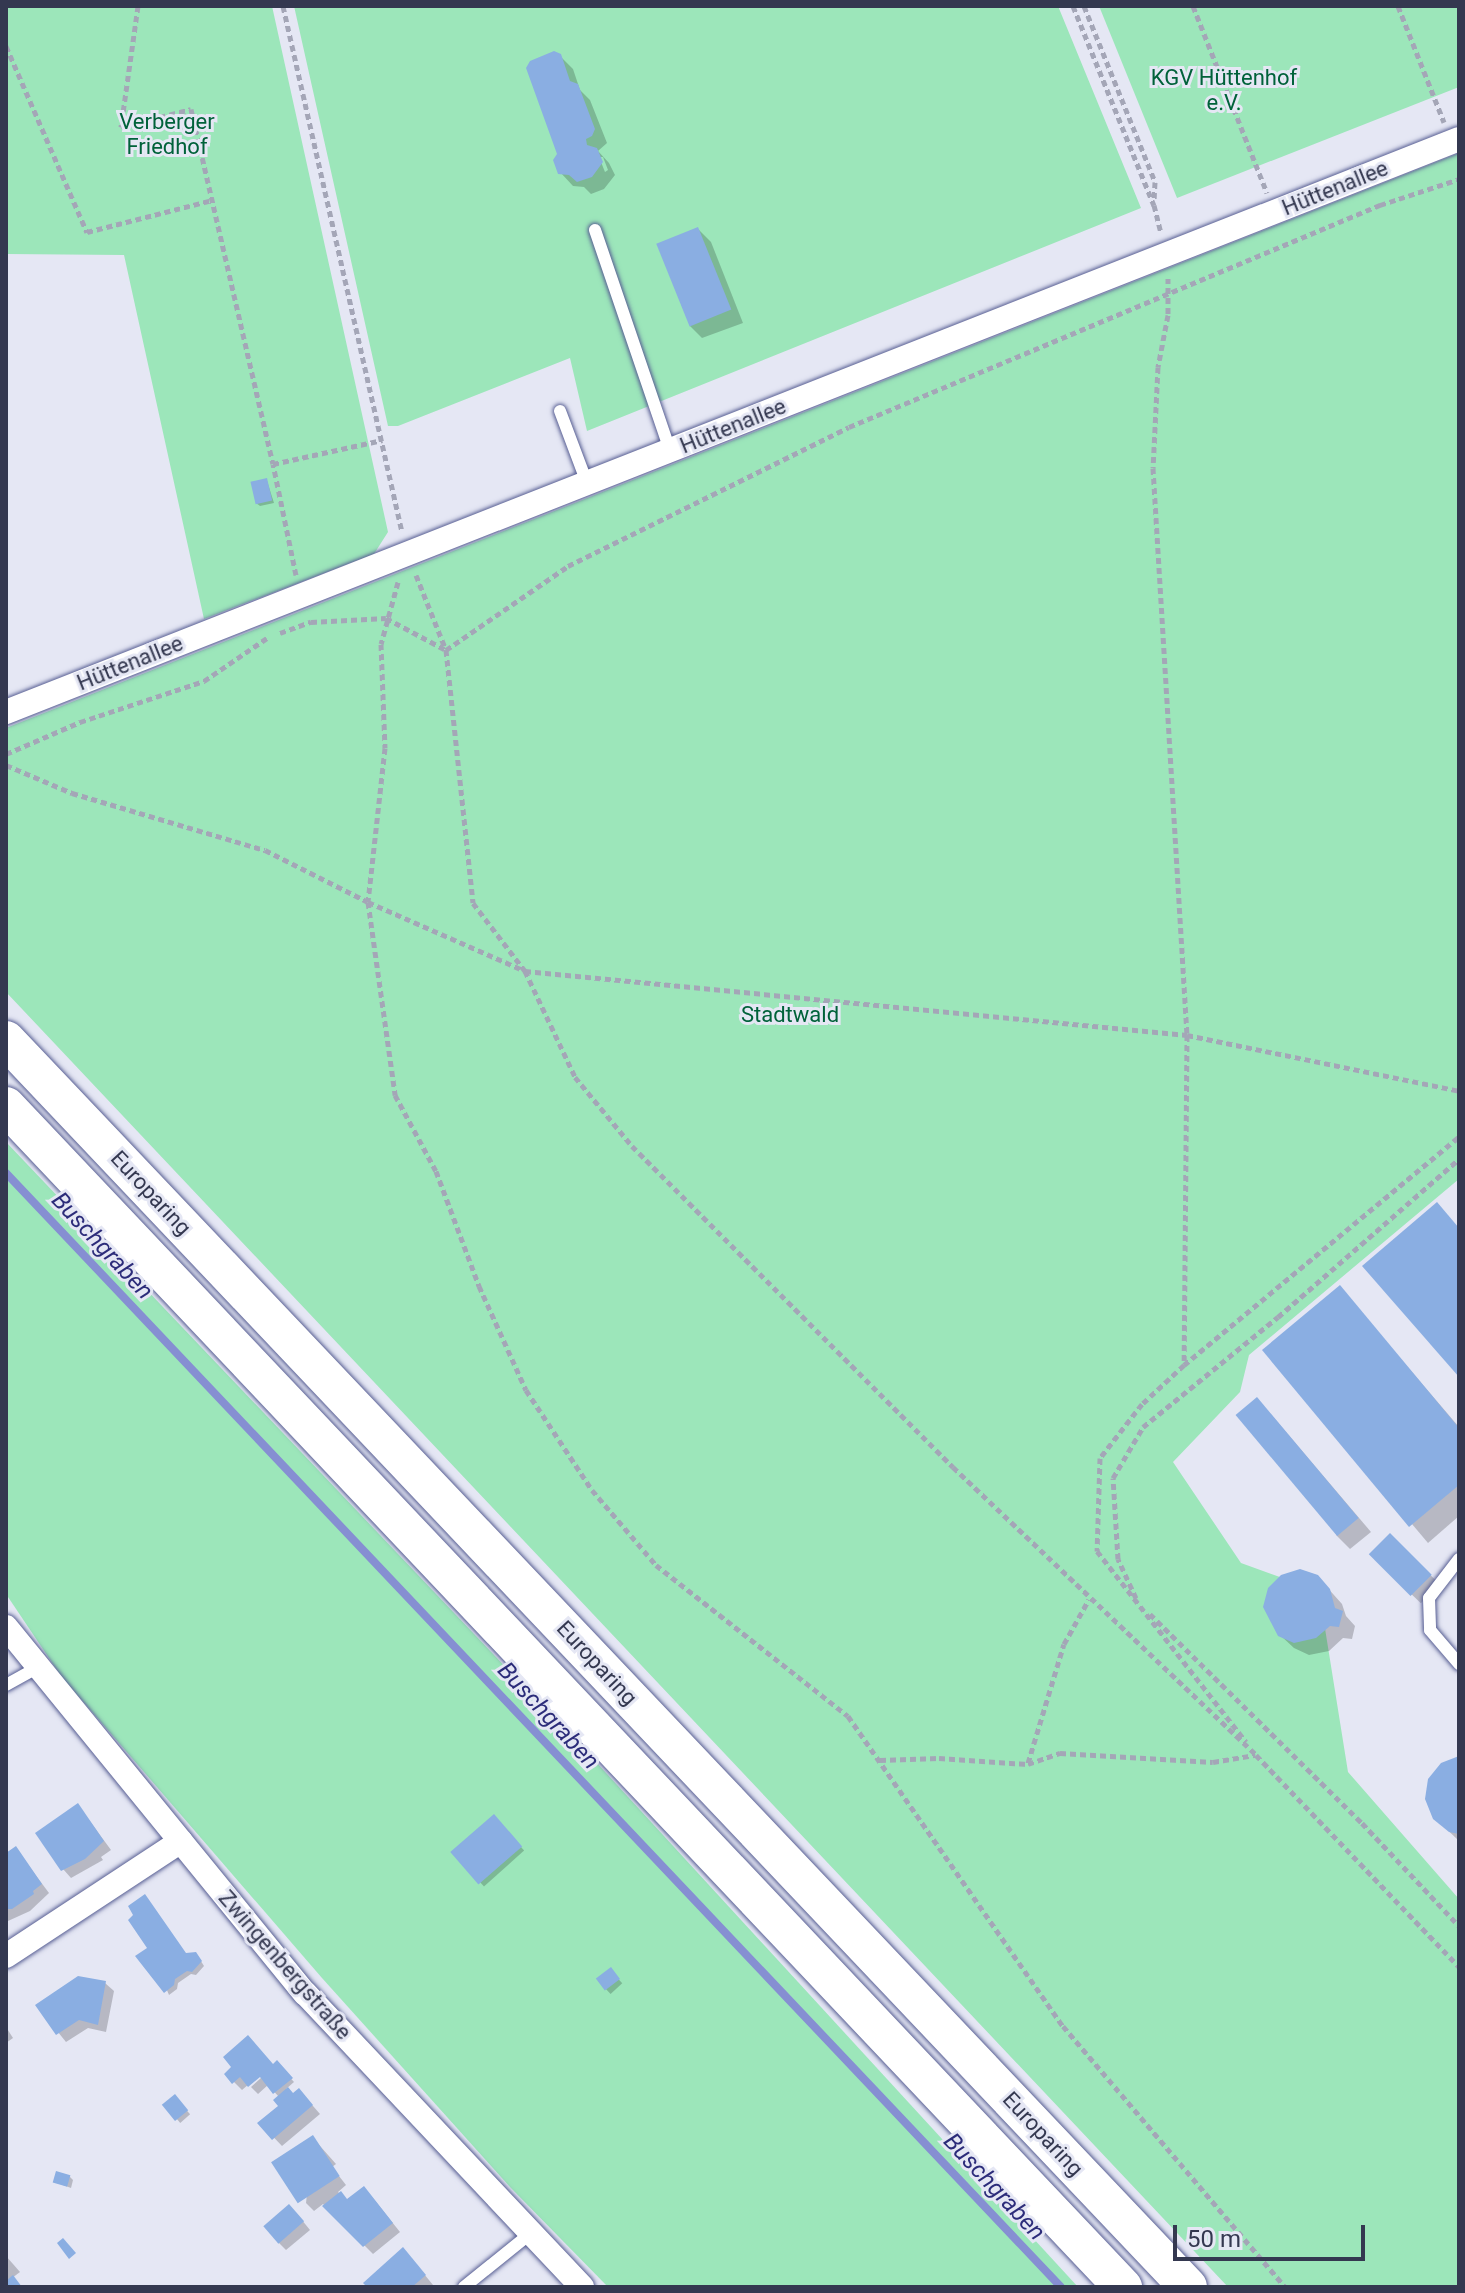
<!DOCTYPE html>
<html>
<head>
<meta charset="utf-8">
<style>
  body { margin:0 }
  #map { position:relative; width:1465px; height:2293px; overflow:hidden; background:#e5e7f4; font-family:Roboto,sans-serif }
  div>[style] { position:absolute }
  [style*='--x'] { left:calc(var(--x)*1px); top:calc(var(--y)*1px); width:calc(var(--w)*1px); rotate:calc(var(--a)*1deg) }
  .green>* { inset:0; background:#9ce6ba }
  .shadow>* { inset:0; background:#0003; transform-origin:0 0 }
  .stream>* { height:8px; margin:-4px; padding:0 4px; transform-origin:4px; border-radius:4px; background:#868fd2 }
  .building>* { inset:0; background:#8aaee2; transform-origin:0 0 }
  .path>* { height:5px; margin-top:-2.5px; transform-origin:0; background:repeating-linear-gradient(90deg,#a4a6b7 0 6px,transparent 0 10px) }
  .roads { filter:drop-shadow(0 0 2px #575e93) drop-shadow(0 0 2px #575e93) }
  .lane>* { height:12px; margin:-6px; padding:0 6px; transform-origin:6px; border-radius:6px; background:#fff }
  .street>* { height:24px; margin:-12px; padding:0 12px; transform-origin:12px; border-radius:12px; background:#fff }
  .primary>* { height:38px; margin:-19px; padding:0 19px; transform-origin:19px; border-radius:19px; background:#fff }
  span { translate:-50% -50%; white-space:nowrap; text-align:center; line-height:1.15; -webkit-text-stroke:6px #e5e7f4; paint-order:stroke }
  .park-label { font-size:22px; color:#00623a }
  .street-label { font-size:22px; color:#343850 }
  .water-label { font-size:24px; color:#2c2c7a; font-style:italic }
  .frame { position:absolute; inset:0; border:8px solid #343850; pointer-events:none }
  .scale { position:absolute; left:1173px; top:2225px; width:192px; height:36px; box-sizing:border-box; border:4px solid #343850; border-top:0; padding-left:10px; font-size:24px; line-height:28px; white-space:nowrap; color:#343850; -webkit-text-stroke:6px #e5e7f4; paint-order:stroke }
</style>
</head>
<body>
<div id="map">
  <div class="green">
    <i style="clip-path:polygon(6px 6px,272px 6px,388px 532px,374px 554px,204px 619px,124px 255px,6px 254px)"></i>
    <i style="clip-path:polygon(294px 6px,1058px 6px,1141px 208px,587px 431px,570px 358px,398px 426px,388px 426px)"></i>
    <i style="clip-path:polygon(1099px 6px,1459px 6px,1459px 87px,1177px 198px)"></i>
    <i style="clip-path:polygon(1459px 153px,1459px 1179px,1249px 1355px,1240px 1392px,1173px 1462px,1241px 1563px,1319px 1591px,1348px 1772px,1459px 1899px,1459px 2287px,1228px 2287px,6px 992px,6px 728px)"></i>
    <i style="clip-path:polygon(6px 1142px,596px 1762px,1078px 2287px,608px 2287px,510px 2187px,322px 1978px,61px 1676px,6px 1594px)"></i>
  </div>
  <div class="shadow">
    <i style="clip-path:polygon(evenodd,560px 56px,573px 69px,580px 90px,590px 100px,607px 143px,598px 151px,609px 163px,615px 175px,604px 189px,591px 194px,584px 187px,573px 186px,560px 172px,560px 56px,599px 157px,603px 157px,608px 170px,605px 172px,599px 157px)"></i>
    <i style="clip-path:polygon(698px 229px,711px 242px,743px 323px,702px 338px,690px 326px)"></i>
    <i style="clip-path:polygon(267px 481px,274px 503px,260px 506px,256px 503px)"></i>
    <i style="clip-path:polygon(1340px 1288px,1459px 1427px,1459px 1516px,1428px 1543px,1265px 1350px)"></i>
    <i style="clip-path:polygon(1269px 1412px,1371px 1532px,1350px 1549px,1337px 1536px)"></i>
    <i style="left:1390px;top:1536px;width:69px;height:27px;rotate:44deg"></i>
    <i style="clip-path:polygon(1317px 1576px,1342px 1604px,1346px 1616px,1355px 1626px,1352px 1639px,1343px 1638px,1329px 1651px,1309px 1655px,1294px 1648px,1280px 1635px)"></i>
    <i style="clip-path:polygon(1459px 1758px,1459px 1841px,1435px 1818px)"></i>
    <i style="clip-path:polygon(78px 1805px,111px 1850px,101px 1857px,103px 1860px,71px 1878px,63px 1869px)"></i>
    <i style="left:494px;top:1817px;width:45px;height:54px;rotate:48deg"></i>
    <i style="clip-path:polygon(16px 1849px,49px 1893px,30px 1911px,8px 1921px,6px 1855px)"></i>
    <i style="clip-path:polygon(136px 1916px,186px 1955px,199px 1958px,204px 1966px,196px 1975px,191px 1974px,178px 1983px,177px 1989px,169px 1995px)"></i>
    <i style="left:610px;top:1970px;width:18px;height:16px;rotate:47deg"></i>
    <i style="clip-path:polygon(105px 1983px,114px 1991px,106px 2032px,88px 2028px,66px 2042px,37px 2006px)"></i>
    <i style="clip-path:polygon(6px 2027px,13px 2038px,6px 2043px)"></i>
    <i style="clip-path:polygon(248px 2038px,274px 2067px,277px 2063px,294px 2082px,286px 2089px,293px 2096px,299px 2090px,320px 2114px,282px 2146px,260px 2123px,280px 2106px,275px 2100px,279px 2097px,268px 2085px,258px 2094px,251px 2087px,271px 2069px,269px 2067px,242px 2090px,226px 2074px,234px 2067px,226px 2057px)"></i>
    <i style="left:175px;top:2097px;width:23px;height:13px;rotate:49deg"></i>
    <i style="clip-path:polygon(313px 2138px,336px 2164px,332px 2167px,346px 2185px,338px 2192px,348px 2202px,372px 2197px,400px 2232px,373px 2254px,323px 2204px,314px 2211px,306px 2203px)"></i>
    <i style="clip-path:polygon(69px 2176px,73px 2180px,71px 2188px,55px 2182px)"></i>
    <i style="clip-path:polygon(297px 2214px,310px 2230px,286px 2250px,278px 2242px)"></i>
    <i style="clip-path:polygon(6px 2256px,20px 2272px,12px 2278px,21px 2287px,6px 2287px)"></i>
    <i style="clip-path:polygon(411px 2258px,433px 2285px,430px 2287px,370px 2287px)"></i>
  </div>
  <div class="stream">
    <i style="--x:6;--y:1173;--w:1534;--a:46.56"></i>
  </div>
  <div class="building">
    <i style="clip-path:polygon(554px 51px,561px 54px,570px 81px,578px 84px,595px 129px,592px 136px,586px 139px,587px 145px,597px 148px,603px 162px,592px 177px,577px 182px,569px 175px,558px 174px,553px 160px,557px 154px,526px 68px,530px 61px)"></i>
    <i style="left:698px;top:227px;width:89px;height:45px;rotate:68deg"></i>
    <i style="left:267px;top:478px;width:23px;height:17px;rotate:77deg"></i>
    <i style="clip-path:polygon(1437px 1202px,1459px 1228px,1459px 1377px,1362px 1266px)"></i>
    <i style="clip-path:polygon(1340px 1285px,1459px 1428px,1459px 1485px,1409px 1527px,1262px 1350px)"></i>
    <i style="left:1257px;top:1397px;width:158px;height:28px;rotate:50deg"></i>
    <i style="left:1390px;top:1533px;width:59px;height:30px;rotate:45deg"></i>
    <i style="clip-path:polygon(1300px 1569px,1318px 1575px,1330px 1589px,1335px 1608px,1343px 1611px,1339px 1627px,1330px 1626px,1316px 1638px,1294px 1643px,1278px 1636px,1263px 1607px,1268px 1588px,1281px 1575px)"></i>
    <i style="clip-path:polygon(1459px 1756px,1459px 1834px,1449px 1832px,1433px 1819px,1425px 1799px,1428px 1779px,1441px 1763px)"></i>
    <i style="clip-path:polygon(78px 1803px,104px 1841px,85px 1859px,61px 1871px,35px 1833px)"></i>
    <i style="left:494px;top:1814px;width:43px;height:58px;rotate:49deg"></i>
    <i style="clip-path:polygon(16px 1846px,42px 1884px,33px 1891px,34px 1894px,12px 1909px,6px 1909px,6px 1853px)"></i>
    <i style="clip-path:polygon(145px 1894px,186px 1953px,196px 1952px,202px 1961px,192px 1972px,187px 1971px,175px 1979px,174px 1985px,164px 1993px,135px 1956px,147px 1948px,128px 1920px,133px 1915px,128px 1906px)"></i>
    <i style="left:611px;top:1967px;width:15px;height:19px;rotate:53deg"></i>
    <i style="clip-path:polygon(78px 1976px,106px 1981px,98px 2025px,79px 2020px,56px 2035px,35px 2005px)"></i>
    <i style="clip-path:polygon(248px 2035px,273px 2064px,277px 2060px,293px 2078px,273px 2094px,260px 2077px,248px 2087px,240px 2077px,232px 2084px,224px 2074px,231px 2067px,223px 2057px)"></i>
    <i style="clip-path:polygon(288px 2087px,293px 2093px,299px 2088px,313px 2105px,272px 2140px,257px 2123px,278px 2106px,273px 2100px)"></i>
    <i style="left:175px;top:2094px;width:21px;height:17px;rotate:51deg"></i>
    <i style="left:313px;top:2135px;width:49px;height:50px;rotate:57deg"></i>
    <i style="left:56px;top:2171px;width:15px;height:12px;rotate:16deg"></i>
    <i style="clip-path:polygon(364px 2186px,393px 2223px,363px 2247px,322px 2206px,341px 2191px,347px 2199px)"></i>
    <i style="left:289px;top:2204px;width:23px;height:34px;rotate:49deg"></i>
    <i style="clip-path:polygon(63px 2238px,76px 2253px,69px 2259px,57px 2243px)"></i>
    <i style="clip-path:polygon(403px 2247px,426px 2275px,412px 2287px,367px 2287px,363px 2283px)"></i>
    <i style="clip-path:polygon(13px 2275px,22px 2287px,6px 2287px,6px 2281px)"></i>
  </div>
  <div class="path">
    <i style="--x:138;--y:6;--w:122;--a:98"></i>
    <i style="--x:121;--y:127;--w:72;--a:-14.4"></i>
    <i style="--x:191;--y:109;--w:364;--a:77"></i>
    <i style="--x:283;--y:6;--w:539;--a:77.25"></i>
    <i style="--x:1073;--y:6;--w:215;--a:67.9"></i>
    <i style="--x:1154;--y:205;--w:29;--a:76"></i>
    <i style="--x:1084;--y:6;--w:190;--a:68"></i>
    <i style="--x:1155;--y:182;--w:18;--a:93"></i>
    <i style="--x:1193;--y:6;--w:201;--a:68.4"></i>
    <i style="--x:1398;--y:6;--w:125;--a:68.4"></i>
    <i style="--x:6;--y:46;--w:203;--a:66.5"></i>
    <i style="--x:87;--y:232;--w:130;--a:-14.3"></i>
    <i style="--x:1168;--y:278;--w:37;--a:90"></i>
    <i style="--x:1168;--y:315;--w:53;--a:100.9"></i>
    <i style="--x:1158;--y:367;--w:101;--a:92.8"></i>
    <i style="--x:1153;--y:468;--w:568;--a:86.57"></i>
    <i style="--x:1187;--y:1035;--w:330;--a:90.5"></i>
    <i style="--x:1184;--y:1365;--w:57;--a:137.1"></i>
    <i style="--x:1142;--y:1404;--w:68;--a:127.9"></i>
    <i style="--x:1100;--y:1458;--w:93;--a:91.8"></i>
    <i style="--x:1097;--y:1551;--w:242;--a:52"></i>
    <i style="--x:296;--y:575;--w:113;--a:-101.7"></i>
    <i style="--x:273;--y:464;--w:112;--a:-12.4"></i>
    <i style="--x:416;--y:575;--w:81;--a:68.2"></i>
    <i style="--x:446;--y:650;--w:254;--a:83.9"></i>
    <i style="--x:473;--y:903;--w:86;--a:52.6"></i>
    <i style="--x:525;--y:971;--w:117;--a:64.7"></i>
    <i style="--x:575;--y:1077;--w:89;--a:50.4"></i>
    <i style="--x:632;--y:1146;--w:454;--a:45"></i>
    <i style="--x:953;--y:1467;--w:418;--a:43.5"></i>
    <i style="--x:1256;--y:1755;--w:294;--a:46.2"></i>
    <i style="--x:398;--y:582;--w:64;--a:105.3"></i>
    <i style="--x:381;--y:644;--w:104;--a:87.8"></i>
    <i style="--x:385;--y:748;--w:155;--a:96.3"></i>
    <i style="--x:368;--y:902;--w:195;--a:82"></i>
    <i style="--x:395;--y:1095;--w:86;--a:61.7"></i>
    <i style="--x:436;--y:1171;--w:123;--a:69.5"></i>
    <i style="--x:479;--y:1286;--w:114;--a:65.7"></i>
    <i style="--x:526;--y:1390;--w:120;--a:56.6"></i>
    <i style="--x:592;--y:1490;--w:99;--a:49.5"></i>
    <i style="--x:656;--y:1565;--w:244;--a:38.2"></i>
    <i style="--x:848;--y:1716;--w:377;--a:55.3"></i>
    <i style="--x:1063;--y:2026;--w:343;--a:49.6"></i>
    <i style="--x:280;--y:633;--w:33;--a:-20"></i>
    <i style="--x:311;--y:622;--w:75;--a:-3.1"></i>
    <i style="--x:386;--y:618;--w:68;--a:28.1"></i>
    <i style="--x:446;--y:650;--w:148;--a:-34.5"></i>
    <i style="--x:568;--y:566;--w:313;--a:-26.3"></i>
    <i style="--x:849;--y:427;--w:576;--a:-22.69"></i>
    <i style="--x:1380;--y:205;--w:83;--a:-18.2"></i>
    <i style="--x:6;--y:754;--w:81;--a:-23.4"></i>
    <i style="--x:80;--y:722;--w:131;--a:-18.3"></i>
    <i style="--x:204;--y:681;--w:76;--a:-34.3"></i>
    <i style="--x:6;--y:765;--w:72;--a:23"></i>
    <i style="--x:72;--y:793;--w:201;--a:16.5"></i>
    <i style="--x:265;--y:850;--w:115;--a:26.8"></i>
    <i style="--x:368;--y:902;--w:171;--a:23.7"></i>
    <i style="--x:525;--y:971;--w:665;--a:5.52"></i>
    <i style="--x:1187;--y:1035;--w:278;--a:11.6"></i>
    <i style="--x:1184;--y:1365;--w:357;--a:-39.7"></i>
    <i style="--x:1136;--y:1598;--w:43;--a:-114.8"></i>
    <i style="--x:1118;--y:1559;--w:81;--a:-93.5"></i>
    <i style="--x:1113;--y:1478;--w:59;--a:-59.5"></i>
    <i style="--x:1143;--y:1427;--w:174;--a:-39.2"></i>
    <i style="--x:1278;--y:1317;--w:240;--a:-41.1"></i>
    <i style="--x:1150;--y:1614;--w:298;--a:44.6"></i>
    <i style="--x:1362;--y:1823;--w:141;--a:46.7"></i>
    <i style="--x:880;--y:1760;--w:59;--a:-1.9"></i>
    <i style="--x:939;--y:1758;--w:89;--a:3.9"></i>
    <i style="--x:1028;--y:1764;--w:34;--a:-19"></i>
    <i style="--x:1060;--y:1753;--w:153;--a:3.4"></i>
    <i style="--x:1213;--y:1762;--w:43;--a:-9.5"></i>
    <i style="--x:1028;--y:1763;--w:124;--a:-73.2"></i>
    <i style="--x:1064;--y:1644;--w:51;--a:-60.9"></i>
  </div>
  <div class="roads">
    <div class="lane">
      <i style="--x:595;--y:230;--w:232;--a:71.2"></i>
      <i style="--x:560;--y:411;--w:77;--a:69.4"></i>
      <i style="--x:1459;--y:1559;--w:49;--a:127.6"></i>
      <i style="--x:1429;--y:1598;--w:32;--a:88"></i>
      <i style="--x:1430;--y:1630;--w:45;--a:49.5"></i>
      <i style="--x:6;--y:1685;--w:35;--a:-29"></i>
      <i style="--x:464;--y:2287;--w:86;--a:-38.9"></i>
    </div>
    <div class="street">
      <i style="--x:6;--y:712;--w:1562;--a:-21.52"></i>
      <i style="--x:6;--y:1627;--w:473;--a:50.8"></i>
      <i style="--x:305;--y:1993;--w:404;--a:46.7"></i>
      <i style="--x:6;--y:1956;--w:209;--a:-33.3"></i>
    </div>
    <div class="primary">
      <i style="--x:6;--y:1040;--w:1718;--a:46.53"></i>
      <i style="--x:6;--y:1106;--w:1626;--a:46.6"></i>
    </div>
  </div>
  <div class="park-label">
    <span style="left:1224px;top:90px">KGV Hüttenhof<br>e.V.</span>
    <span style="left:167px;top:134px">Verberger<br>Friedhof</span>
    <span style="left:790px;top:1015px">Stadtwald</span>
  </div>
  <div class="street-label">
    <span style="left:1335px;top:188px;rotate:-22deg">Hüttenallee</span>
    <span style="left:733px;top:426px;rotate:-22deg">Hüttenallee</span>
    <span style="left:130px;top:663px;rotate:-22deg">Hüttenallee</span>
    <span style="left:151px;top:1193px;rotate:47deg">Europaring</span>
    <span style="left:597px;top:1663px;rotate:47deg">Europaring</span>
    <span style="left:285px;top:1965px;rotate:49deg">Zwingenbergstraße</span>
    <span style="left:1043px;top:2134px;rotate:47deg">Europaring</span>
  </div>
  <div class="water-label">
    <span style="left:102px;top:1246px;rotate:47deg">Buschgraben</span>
    <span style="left:548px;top:1716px;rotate:47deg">Buschgraben</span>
    <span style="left:994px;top:2187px;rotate:47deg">Buschgraben</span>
  </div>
  <div class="frame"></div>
  <div class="scale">50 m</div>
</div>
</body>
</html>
